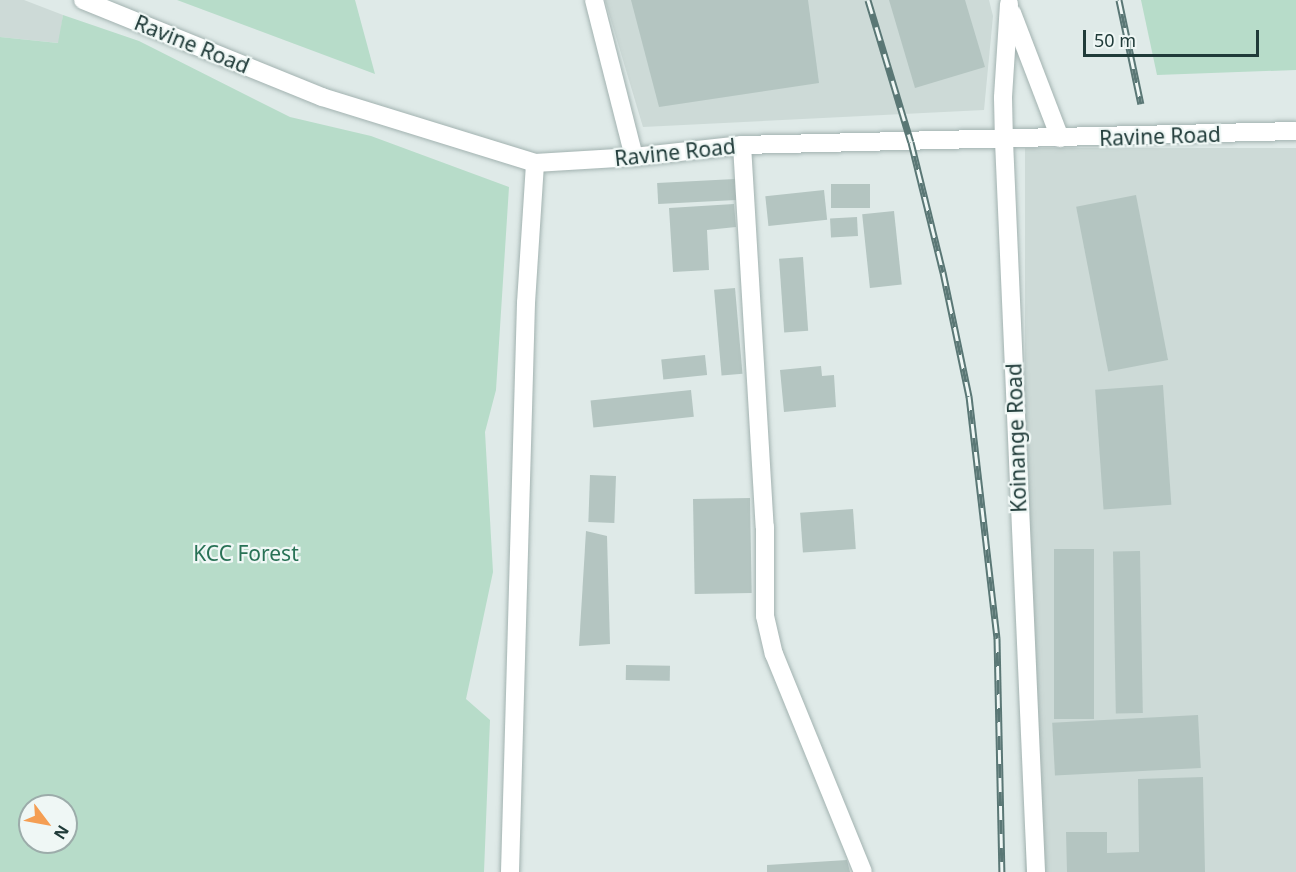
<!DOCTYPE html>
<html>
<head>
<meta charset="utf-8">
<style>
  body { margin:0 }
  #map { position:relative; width:1296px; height:872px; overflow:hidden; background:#dfeae8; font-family:"Noto Sans",sans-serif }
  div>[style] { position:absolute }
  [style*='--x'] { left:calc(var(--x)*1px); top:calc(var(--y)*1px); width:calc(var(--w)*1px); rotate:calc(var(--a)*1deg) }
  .built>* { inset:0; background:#cddad7; transform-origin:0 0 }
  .green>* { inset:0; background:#b7dcc9 }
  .building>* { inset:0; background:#b4c5c1; transform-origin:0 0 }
  .roads { filter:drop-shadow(0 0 2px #a2b2b0) drop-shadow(0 0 2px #a2b2b0) }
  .street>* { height:18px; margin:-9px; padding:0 9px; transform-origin:9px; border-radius:9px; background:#fff }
  .secondary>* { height:18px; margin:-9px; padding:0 9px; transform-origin:9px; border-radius:9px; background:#fff }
  .rail>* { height:7px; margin-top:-3.5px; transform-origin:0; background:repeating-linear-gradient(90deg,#eff7f5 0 14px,#5a7775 0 28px); box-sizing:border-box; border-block:2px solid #5a7775 }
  span { translate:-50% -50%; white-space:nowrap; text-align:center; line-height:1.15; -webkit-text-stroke:4.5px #eff7f5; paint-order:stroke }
  .street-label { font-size:21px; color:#203b39 }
  .park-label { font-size:21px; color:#297256 }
  .north { position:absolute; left:18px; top:794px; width:60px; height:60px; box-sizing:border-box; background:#eff7f5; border:2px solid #9cacaa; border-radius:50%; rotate:122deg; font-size:16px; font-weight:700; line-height:24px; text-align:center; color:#203b39 }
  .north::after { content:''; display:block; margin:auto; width:21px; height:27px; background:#f49e53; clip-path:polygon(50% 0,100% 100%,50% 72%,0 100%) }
  .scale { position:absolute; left:1083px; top:30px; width:176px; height:27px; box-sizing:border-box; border:3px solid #203b39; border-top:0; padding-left:8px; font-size:18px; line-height:21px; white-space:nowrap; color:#203b39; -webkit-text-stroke:4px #eff7f5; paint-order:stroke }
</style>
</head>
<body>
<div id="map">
  <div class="built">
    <i style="clip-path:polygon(0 0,24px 0,63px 15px,59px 43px,0 37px)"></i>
    <i style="clip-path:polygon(605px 0,989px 0,993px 16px,984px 110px,643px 127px)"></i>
    <i style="left:1296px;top:148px;width:724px;height:271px;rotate:90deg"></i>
  </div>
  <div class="green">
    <i style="clip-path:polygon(177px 0,355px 0,375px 74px)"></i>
    <i style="clip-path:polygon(1141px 0,1296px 0,1296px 70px,1157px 75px)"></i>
    <i style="clip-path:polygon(evenodd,63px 15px,139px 41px,290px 117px,371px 136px,509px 187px,496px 390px,485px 432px,493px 572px,466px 699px,490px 720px,484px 872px,0 872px,0 37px,58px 43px,63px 15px,30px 806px,66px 806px,66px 842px,30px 842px,30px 806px)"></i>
  </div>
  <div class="building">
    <i style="clip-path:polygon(631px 0,808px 0,819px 83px,659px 107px)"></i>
    <i style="clip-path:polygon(889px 0,965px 0,985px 67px,915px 88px)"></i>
    <i style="left:735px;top:179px;width:21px;height:78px;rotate:87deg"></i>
    <i style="left:831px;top:184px;width:39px;height:24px"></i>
    <i style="left:824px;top:190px;width:30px;height:59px;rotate:84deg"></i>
    <i style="left:1136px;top:195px;width:168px;height:61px;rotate:79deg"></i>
    <i style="clip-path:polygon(734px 204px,736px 227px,707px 230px,709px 270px,673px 272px,669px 208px)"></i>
    <i style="left:894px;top:211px;width:74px;height:32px;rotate:84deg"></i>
    <i style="left:857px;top:217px;width:19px;height:27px;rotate:87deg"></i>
    <i style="left:803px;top:257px;width:74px;height:24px;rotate:86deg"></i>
    <i style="left:735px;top:288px;width:86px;height:21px;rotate:85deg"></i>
    <i style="left:705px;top:355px;width:20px;height:44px;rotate:84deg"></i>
    <i style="clip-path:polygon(821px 366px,822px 376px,834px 375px,836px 407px,784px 412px,780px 370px)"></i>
    <i style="left:1163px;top:385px;width:120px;height:68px;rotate:86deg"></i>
    <i style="left:691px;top:390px;width:27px;height:101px;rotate:84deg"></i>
    <i style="left:590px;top:475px;width:26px;height:47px;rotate:2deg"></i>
    <i style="left:750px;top:498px;width:95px;height:57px;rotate:89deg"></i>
    <i style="left:853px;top:509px;width:40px;height:53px;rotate:86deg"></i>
    <i style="clip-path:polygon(586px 531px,607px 536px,610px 644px,579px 646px)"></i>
    <i style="left:1094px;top:549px;width:170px;height:40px;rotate:90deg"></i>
    <i style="left:1140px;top:551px;width:162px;height:27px;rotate:89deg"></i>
    <i style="left:626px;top:665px;width:44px;height:15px;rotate:1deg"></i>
    <i style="left:1198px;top:715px;width:53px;height:146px;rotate:87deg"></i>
    <i style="clip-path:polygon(1203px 777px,1205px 872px,1067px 872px,1066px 832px,1107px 832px,1107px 853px,1139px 852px,1138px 779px)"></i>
    <i style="clip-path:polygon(847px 860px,850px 872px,767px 872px,767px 865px)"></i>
  </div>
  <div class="roads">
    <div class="street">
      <i style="--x:594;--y:0;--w:162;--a:75.7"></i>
      <i style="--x:1009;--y:4;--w:94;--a:93.7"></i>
      <i style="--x:1003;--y:98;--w:43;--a:88.7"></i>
      <i style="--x:1004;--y:141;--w:732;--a:87.49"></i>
      <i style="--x:1012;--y:13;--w:134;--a:69"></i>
      <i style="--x:742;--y:145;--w:383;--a:86.6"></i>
      <i style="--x:765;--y:527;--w:89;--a:90"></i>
      <i style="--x:765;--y:616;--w:39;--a:77"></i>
      <i style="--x:774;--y:654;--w:235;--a:67.8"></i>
      <i style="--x:510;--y:872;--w:569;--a:-88.39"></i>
      <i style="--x:526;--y:303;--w:140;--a:-86.3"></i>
    </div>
    <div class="secondary">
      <i style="--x:83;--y:0;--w:258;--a:22.1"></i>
      <i style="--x:322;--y:97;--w:223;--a:17.2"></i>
      <i style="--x:535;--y:163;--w:99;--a:-3.5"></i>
      <i style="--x:634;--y:157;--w:109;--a:-6.3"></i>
      <i style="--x:742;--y:145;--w:554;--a:-1.45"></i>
    </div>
  </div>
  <div class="rail">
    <i style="--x:868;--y:0;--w:148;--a:73.2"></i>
    <i style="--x:911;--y:142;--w:134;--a:76.2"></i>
    <i style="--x:943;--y:272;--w:127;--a:78.2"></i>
    <i style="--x:969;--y:396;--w:244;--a:83.4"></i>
    <i style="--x:997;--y:638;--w:234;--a:88.8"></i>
    <i style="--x:1119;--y:0;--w:106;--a:78.1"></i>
  </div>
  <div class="street-label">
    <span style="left:192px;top:44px;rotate:22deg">Ravine Road</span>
    <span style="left:1160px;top:136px;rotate:-2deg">Ravine Road</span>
    <span style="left:675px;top:152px;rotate:-6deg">Ravine Road</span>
    <span style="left:1016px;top:438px;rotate:-92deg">Koinange Road</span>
  </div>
  <div class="park-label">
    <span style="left:246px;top:553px">KCC Forest</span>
  </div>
  <div class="north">N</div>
  <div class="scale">50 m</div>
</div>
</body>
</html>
